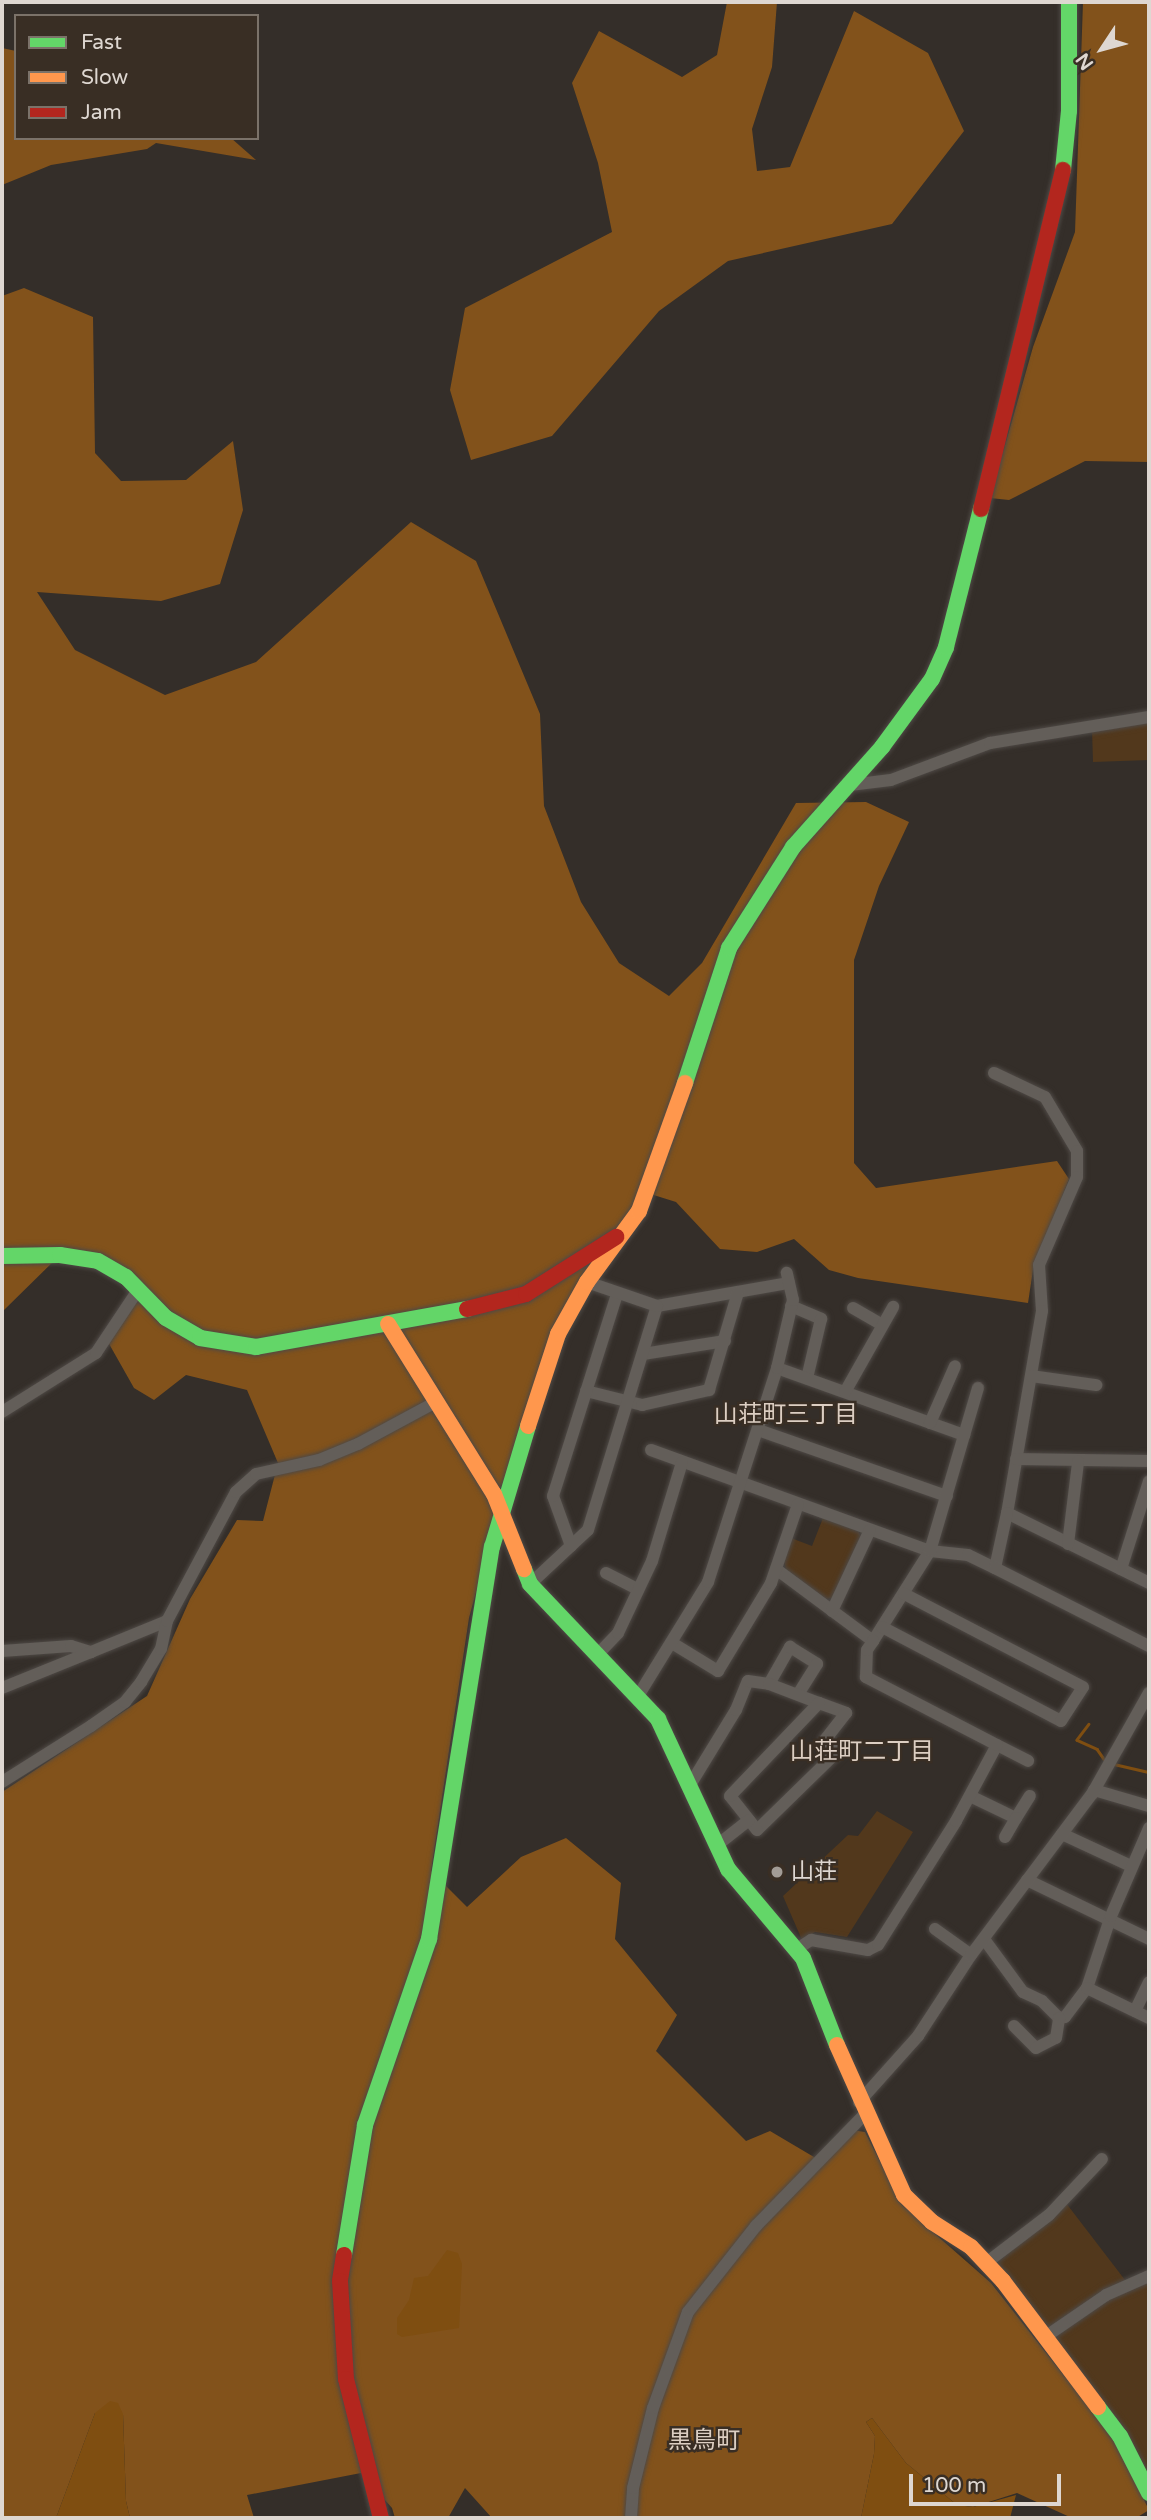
<!DOCTYPE html>
<html>
<head>
<meta charset="utf-8">
<style>
  body { margin:0 }
  #map { position:relative; width:1151px; height:2520px; overflow:hidden; background:#342e29; font-family:"Varela Round","Noto Sans JP",sans-serif }
  div>[style] { position:absolute }
  [style*='--x'] { left:calc(var(--x)*1px); top:calc(var(--y)*1px); width:calc(var(--w)*1px); rotate:calc(var(--a)*1deg) }
  .green>* { inset:0; background:#52381c }
  .forest>* { inset:0; background:#82521b }
  .water>* { inset:0; background:#7f4e11 }
  .stream>* { height:2.5px; margin:-1.25px; padding:0 1.25px; transform-origin:1.25px; border-radius:1.25px; background:#7f4e11 }
  .roads { filter:drop-shadow(0 0 2px #4e4945) drop-shadow(0 0 2px #4e4945) }
  .street>* { height:12px; margin:-6px; padding:0 6px; transform-origin:6px; border-radius:6px; background:#635e59 }
  .fast>* { height:16px; margin:-8px; padding:0 8px; transform-origin:8px; border-radius:8px; background:#63d668 }
  .slow>* { height:16px; margin:-8px; padding:0 8px; transform-origin:8px; border-radius:8px; background:#ff974d }
  .jam>* { height:16px; margin:-8px; padding:0 8px; transform-origin:8px; border-radius:8px; background:#b3261e }
  .dots>* { width:19px; height:19px; translate:-50% -50%; box-sizing:border-box; border:4px solid #392e24; border-radius:50% }
  span { translate:-50% -50%; white-space:nowrap; text-align:center; line-height:1.15; -webkit-text-stroke:5px #392e24; paint-order:stroke }
  .poi-label { font-size:23px; color:#ded7d1 }
  .left { translate:0 -50%; text-align:left }
  .neighbourhood-label { font-size:24px; color:#dccec2 }
  .frame { position:absolute; inset:0; border:4px solid #ded7d1; pointer-events:none }
  .legend { position:absolute; left:14px; top:14px; width:245px; height:126px; box-sizing:border-box; background:#392e24; border:2px solid #7b7269; margin:0; padding:9px 12px; list-style:none; font-size:21px; color:#ded7d1 }
  .legend li { display:flex; align-items:center; gap:14px; height:35px }
  .legend b { width:35px; border:2px solid #7b7269 }
  .north { position:absolute; left:1067px; top:14px; width:70px; height:70px; -webkit-text-stroke:5px #392e24; paint-order:stroke; rotate:234deg; font-size:19px; font-weight:700; line-height:28px; text-align:center; color:#ded7d1 }
  .north::after { content:''; display:block; margin:auto; width:24px; height:32px; background:#ded7d1; clip-path:polygon(50% 0,100% 100%,50% 72%,0 100%) }
  .scale { position:absolute; left:909px; top:2474px; width:152px; height:32px; box-sizing:border-box; border:4px solid #ded7d1; border-top:0; padding-left:9px; font-size:21px; line-height:24px; white-space:nowrap; color:#ded7d1; -webkit-text-stroke:5px #392e24; paint-order:stroke }
</style>
</head>
<body>
<div id="map">
  <div class="green">
    <i style="clip-path:polygon(1149px 721px,1149px 760px,1093px 762px,1092px 730px)"></i>
    <i style="clip-path:polygon(823px 1518px,859px 1532px,861px 1538px,832px 1598px,826px 1599px,786px 1569px,784px 1561px,791px 1538px,812px 1546px)"></i>
    <i style="clip-path:polygon(877px 1811px,913px 1832px,847px 1937px,815px 1932px,802px 1940px,783px 1896px,848px 1835px,858px 1836px)"></i>
    <i style="clip-path:polygon(1066px 2203px,1125px 2280px,1149px 2282px,1149px 2480px,996px 2264px)"></i>
  </div>
  <div class="forest">
    <i style="clip-path:polygon(727px 2px,777px 2px,772px 67px,752px 129px,757px 171px,790px 167px,854px 11px,928px 53px,964px 131px,892px 224px,728px 261px,659px 311px,552px 436px,471px 460px,450px 390px,465px 308px,612px 232px,598px 163px,572px 83px,599px 31px,682px 77px,717px 55px)"></i>
    <i style="clip-path:polygon(1083px 2px,1149px 2px,1149px 462px,1085px 461px,1009px 500px,990px 498px,1033px 347px,1075px 232px)"></i>
    <i style="clip-path:polygon(2px 48px,16px 51px,16px 138px,231px 138px,256px 160px,156px 143px,147px 149px,51px 165px,2px 185px)"></i>
    <i style="clip-path:polygon(24px 288px,93px 317px,95px 453px,121px 481px,186px 480px,233px 441px,243px 510px,220px 584px,161px 601px,37px 592px,75px 650px,165px 695px,256px 662px,411px 522px,476px 561px,540px 714px,544px 806px,581px 902px,619px 963px,669px 996px,702px 963px,796px 803px,866px 802px,909px 822px,879px 886px,854px 960px,854px 1163px,876px 1188px,1057px 1161px,1069px 1179px,1033px 1270px,1028px 1303px,858px 1278px,829px 1270px,794px 1239px,757px 1252px,720px 1249px,676px 1202px,644px 1192px,593px 1268px,509px 1470px,469px 1618px,431px 1871px,467px 1907px,521px 1857px,566px 1838px,621px 1883px,615px 1939px,677px 2015px,656px 2051px,746px 2141px,770px 2131px,819px 2160px,852px 2130px,865px 2132px,902px 2205px,991px 2283px,1113px 2438px,1149px 2510px,1136px 2518px,1072px 2518px,1017px 2493px,973px 2507px,957px 2505px,906px 2463px,872px 2418px,866px 2422px,875px 2436px,874px 2454px,861px 2518px,492px 2518px,465px 2488px,448px 2518px,395px 2518px,392px 2508px,361px 2473px,247px 2495px,254px 2518px,130px 2518px,126px 2501px,123px 2414px,95px 2413px,56px 2518px,2px 2518px,2px 1792px,147px 1696px,190px 1599px,237px 1520px,263px 1521px,278px 1463px,247px 1390px,186px 1375px,154px 1400px,134px 1388px,108px 1342px,140px 1293px,126px 1277px,60px 1255px,2px 1312px,2px 296px)"></i>
  </div>
  <div class="water">
    <i style="clip-path:polygon(447px 2250px,458px 2253px,462px 2264px,459px 2328px,402px 2337px,397px 2334px,397px 2318px,409px 2300px,414px 2278px,428px 2276px)"></i>
    <i style="clip-path:polygon(110px 2401px,118px 2403px,123px 2414px,126px 2501px,130px 2518px,56px 2518px,95px 2413px)"></i>
    <i style="clip-path:polygon(872px 2418px,906px 2463px,957px 2505px,973px 2507px,1016px 2495px,1010px 2518px,861px 2518px,874px 2454px,875px 2436px,866px 2422px)"></i>
  </div>
  <div class="stream">
    <i style="--x:1089;--y:1724;--w:20;--a:127"></i>
    <i style="--x:1077;--y:1740;--w:22;--a:24"></i>
    <i style="--x:1097;--y:1749;--w:12;--a:55"></i>
    <i style="--x:1114;--y:1764;--w:36;--a:13"></i>
  </div>
  <div class="roads">
    <div class="street">
      <i style="--x:850;--y:785;--w:41;--a:-7"></i>
      <i style="--x:891;--y:780;--w:106;--a:-20.5"></i>
      <i style="--x:990;--y:743;--w:161;--a:-9.3"></i>
      <i style="--x:994;--y:1073;--w:56;--a:25.2"></i>
      <i style="--x:1045;--y:1097;--w:63;--a:59.3"></i>
      <i style="--x:1077;--y:1151;--w:26;--a:90"></i>
      <i style="--x:1077;--y:1177;--w:96;--a:113.4"></i>
      <i style="--x:1039;--y:1265;--w:46;--a:86.3"></i>
      <i style="--x:1042;--y:1311;--w:205;--a:99.8"></i>
      <i style="--x:1007;--y:1513;--w:158;--a:26.2"></i>
      <i style="--x:657;--y:1306;--w:134;--a:-9.9"></i>
      <i style="--x:791;--y:1306;--w:33;--a:23"></i>
      <i style="--x:821;--y:1319;--w:61;--a:103.3"></i>
      <i style="--x:853;--y:1308;--w:34;--a:30"></i>
      <i style="--x:643;--y:1354;--w:83;--a:-9"></i>
      <i style="--x:777;--y:1368;--w:199;--a:19.7"></i>
      <i style="--x:1031;--y:1376;--w:66;--a:7.9"></i>
      <i style="--x:586;--y:1391;--w:58;--a:14"></i>
      <i style="--x:642;--y:1405;--w:69;--a:-12.6"></i>
      <i style="--x:709;--y:1390;--w:102;--a:-73.5"></i>
      <i style="--x:845;--y:1392;--w:98;--a:-60.5"></i>
      <i style="--x:2;--y:1412;--w:111;--a:-32.1"></i>
      <i style="--x:96;--y:1353;--w:76;--a:-56.3"></i>
      <i style="--x:930;--y:1423;--w:62;--a:-66.3"></i>
      <i style="--x:761;--y:1431;--w:197;--a:19.3"></i>
      <i style="--x:651;--y:1450;--w:297;--a:19.9"></i>
      <i style="--x:930;--y:1551;--w:38;--a:6"></i>
      <i style="--x:968;--y:1555;--w:30;--a:26"></i>
      <i style="--x:1016;--y:1459;--w:133;--a:0.9"></i>
      <i style="--x:1007;--y:1513;--w:56;--a:102.3"></i>
      <i style="--x:995;--y:1568;--w:173;--a:26.9"></i>
      <i style="--x:1068;--y:1544;--w:83;--a:-83"></i>
      <i style="--x:571;--y:1546;--w:53;--a:-109.8"></i>
      <i style="--x:553;--y:1496;--w:212;--a:-72.4"></i>
      <i style="--x:776;--y:1569;--w:121;--a:36.6"></i>
      <i style="--x:873;--y:1641;--w:107;--a:-57.7"></i>
      <i style="--x:930;--y:1551;--w:170;--a:-73.6"></i>
      <i style="--x:1121;--y:1569;--w:92;--a:-72.3"></i>
      <i style="--x:606;--y:1573;--w:36;--a:27"></i>
      <i style="--x:530;--y:1584;--w:79;--a:-43"></i>
      <i style="--x:588;--y:1530;--w:234;--a:-72.9"></i>
      <i style="--x:657;--y:1306;--w:74;--a:-161.1"></i>
      <i style="--x:832;--y:1611;--w:89;--a:-64.9"></i>
      <i style="--x:882;--y:1627;--w:202;--a:27.7"></i>
      <i style="--x:1061;--y:1721;--w:40;--a:-57.1"></i>
      <i style="--x:1083;--y:1687;--w:202;--a:-152.5"></i>
      <i style="--x:672;--y:1643;--w:54;--a:31.3"></i>
      <i style="--x:718;--y:1671;--w:103;--a:-58.9"></i>
      <i style="--x:771;--y:1583;--w:83;--a:-71.1"></i>
      <i style="--x:2;--y:1651;--w:69;--a:-4.1"></i>
      <i style="--x:71;--y:1646;--w:21;--a:17"></i>
      <i style="--x:91;--y:1652;--w:82;--a:-22.2"></i>
      <i style="--x:597;--y:1655;--w:30;--a:-46"></i>
      <i style="--x:618;--y:1633;--w:80;--a:-64.7"></i>
      <i style="--x:652;--y:1561;--w:103;--a:-73.1"></i>
      <i style="--x:769;--y:1684;--w:43;--a:-60.4"></i>
      <i style="--x:790;--y:1647;--w:32;--a:32"></i>
      <i style="--x:817;--y:1664;--w:36;--a:122"></i>
      <i style="--x:2;--y:1688;--w:96;--a:-22"></i>
      <i style="--x:638;--y:1696;--w:134;--a:-58.4"></i>
      <i style="--x:708;--y:1582;--w:225;--a:-72.1"></i>
      <i style="--x:777;--y:1368;--w:70;--a:-76.8"></i>
      <i style="--x:793;--y:1300;--w:28;--a:-103"></i>
      <i style="--x:997;--y:1745;--w:35;--a:27"></i>
      <i style="--x:2;--y:1782;--w:105;--a:-32.2"></i>
      <i style="--x:91;--y:1726;--w:42;--a:-35.2"></i>
      <i style="--x:125;--y:1702;--w:26;--a:-51"></i>
      <i style="--x:141;--y:1682;--w:39;--a:-59"></i>
      <i style="--x:161;--y:1649;--w:29;--a:-78"></i>
      <i style="--x:167;--y:1621;--w:146;--a:-61.9"></i>
      <i style="--x:236;--y:1492;--w:27;--a:-42"></i>
      <i style="--x:256;--y:1474;--w:65;--a:-12.5"></i>
      <i style="--x:319;--y:1460;--w:42;--a:-22.3"></i>
      <i style="--x:358;--y:1444;--w:89;--a:-28.3"></i>
      <i style="--x:690;--y:1785;--w:88;--a:-58.5"></i>
      <i style="--x:736;--y:1710;--w:31;--a:-68"></i>
      <i style="--x:748;--y:1681;--w:21;--a:8"></i>
      <i style="--x:769;--y:1684;--w:53;--a:20.8"></i>
      <i style="--x:819;--y:1703;--w:29;--a:20"></i>
      <i style="--x:846;--y:1713;--w:34;--a:128"></i>
      <i style="--x:825;--y:1740;--w:17;--a:40"></i>
      <i style="--x:838;--y:1751;--w:113;--a:135.7"></i>
      <i style="--x:757;--y:1830;--w:43;--a:-128.5"></i>
      <i style="--x:730;--y:1796;--w:129;--a:-46.3"></i>
      <i style="--x:1094;--y:1790;--w:57;--a:16.2"></i>
      <i style="--x:970;--y:1796;--w:51;--a:25.6"></i>
      <i style="--x:1016;--y:1818;--w:26;--a:-58"></i>
      <i style="--x:1062;--y:1834;--w:76;--a:24.9"></i>
      <i style="--x:1005;--y:1837;--w:22;--a:-60"></i>
      <i style="--x:716;--y:1846;--w:42;--a:-38.2"></i>
      <i style="--x:1027;--y:1880;--w:136;--a:25.8"></i>
      <i style="--x:935;--y:1929;--w:44;--a:35.8"></i>
      <i style="--x:984;--y:1939;--w:66;--a:53.7"></i>
      <i style="--x:1023;--y:1992;--w:21;--a:25"></i>
      <i style="--x:1042;--y:2001;--w:24;--a:45"></i>
      <i style="--x:1059;--y:2018;--w:6;--a:-9"></i>
      <i style="--x:1065;--y:2017;--w:36;--a:-53"></i>
      <i style="--x:1087;--y:1988;--w:76;--a:-71.6"></i>
      <i style="--x:1111;--y:1916;--w:96;--a:-66.6"></i>
      <i style="--x:797;--y:1949;--w:17;--a:-33"></i>
      <i style="--x:811;--y:1940;--w:58;--a:10"></i>
      <i style="--x:868;--y:1950;--w:11;--a:-27"></i>
      <i style="--x:878;--y:1945;--w:146;--a:-57.8"></i>
      <i style="--x:956;--y:1821;--w:86;--a:-61.7"></i>
      <i style="--x:997;--y:1745;--w:148;--a:-152.6"></i>
      <i style="--x:866;--y:1677;--w:27;--a:-88"></i>
      <i style="--x:867;--y:1650;--w:11;--a:-56"></i>
      <i style="--x:1087;--y:1988;--w:69;--a:25.8"></i>
      <i style="--x:1135;--y:2011;--w:32;--a:-64"></i>
      <i style="--x:1014;--y:2026;--w:31;--a:45"></i>
      <i style="--x:1036;--y:2048;--w:22;--a:-27"></i>
      <i style="--x:1056;--y:2038;--w:20;--a:-81"></i>
      <i style="--x:859;--y:2102;--w:89;--a:-48.2"></i>
      <i style="--x:918;--y:2036;--w:97;--a:-56.8"></i>
      <i style="--x:971;--y:1955;--w:201;--a:-53.1"></i>
      <i style="--x:1092;--y:1794;--w:116;--a:-60.6"></i>
      <i style="--x:986;--y:2263;--w:79;--a:-37.3"></i>
      <i style="--x:1049;--y:2215;--w:77;--a:-46.6"></i>
      <i style="--x:1045;--y:2337;--w:74;--a:-34.5"></i>
      <i style="--x:1106;--y:2295;--w:47;--a:-23.8"></i>
      <i style="--x:631;--y:2518;--w:30;--a:-86"></i>
      <i style="--x:633;--y:2488;--w:82;--a:-76"></i>
      <i style="--x:653;--y:2408;--w:102;--a:-70"></i>
      <i style="--x:688;--y:2312;--w:110;--a:-51.7"></i>
      <i style="--x:756;--y:2226;--w:156;--a:-45.8"></i>
    </div>
    <div class="fast">
      <i style="--x:1063;--y:170;--w:59;--a:-84.2"></i>
      <i style="--x:1069;--y:111;--w:109;--a:-90"></i>
      <i style="--x:685;--y:1083;--w:142;--a:-71.9"></i>
      <i style="--x:729;--y:948;--w:120;--a:-57.6"></i>
      <i style="--x:793;--y:847;--w:134;--a:-48.3"></i>
      <i style="--x:882;--y:747;--w:84;--a:-53.7"></i>
      <i style="--x:932;--y:679;--w:35;--a:-66"></i>
      <i style="--x:946;--y:647;--w:142;--a:-75.8"></i>
      <i style="--x:2;--y:1256;--w:58;--a:-1"></i>
      <i style="--x:60;--y:1255;--w:38;--a:9"></i>
      <i style="--x:98;--y:1261;--w:32;--a:30"></i>
      <i style="--x:126;--y:1277;--w:57;--a:45.7"></i>
      <i style="--x:166;--y:1318;--w:39;--a:30"></i>
      <i style="--x:200;--y:1338;--w:57;--a:9.1"></i>
      <i style="--x:256;--y:1347;--w:214;--a:-10.2"></i>
      <i style="--x:524;--y:1569;--w:16;--a:68"></i>
      <i style="--x:530;--y:1584;--w:186;--a:46.5"></i>
      <i style="--x:658;--y:1719;--w:166;--a:65"></i>
      <i style="--x:728;--y:1869;--w:116;--a:49.9"></i>
      <i style="--x:803;--y:1958;--w:93;--a:68.7"></i>
      <i style="--x:344;--y:2255;--w:132;--a:-80.8"></i>
      <i style="--x:365;--y:2125;--w:197;--a:-71"></i>
      <i style="--x:429;--y:1939;--w:397;--a:-80.9"></i>
      <i style="--x:492;--y:1547;--w:126;--a:-73.4"></i>
      <i style="--x:1098;--y:2407;--w:36;--a:53"></i>
      <i style="--x:1120;--y:2436;--w:64;--a:63"></i>
    </div>
    <div class="slow">
      <i style="--x:388;--y:1324;--w:200;--a:58.1"></i>
      <i style="--x:494;--y:1494;--w:81;--a:68.2"></i>
      <i style="--x:528;--y:1426;--w:97;--a:-71.9"></i>
      <i style="--x:558;--y:1334;--w:60;--a:-60.9"></i>
      <i style="--x:587;--y:1282;--w:88;--a:-53.8"></i>
      <i style="--x:639;--y:1211;--w:136;--a:-70.2"></i>
      <i style="--x:837;--y:2045;--w:164;--a:65.9"></i>
      <i style="--x:904;--y:2195;--w:39;--a:44"></i>
      <i style="--x:932;--y:2222;--w:46;--a:32.7"></i>
      <i style="--x:971;--y:2247;--w:47;--a:46.7"></i>
      <i style="--x:1003;--y:2281;--w:158;--a:53"></i>
    </div>
    <div class="jam">
      <i style="--x:981;--y:509;--w:349;--a:-76.4"></i>
      <i style="--x:467;--y:1309;--w:61;--a:-14.3"></i>
      <i style="--x:526;--y:1294;--w:107;--a:-32.3"></i>
      <i style="--x:344;--y:2255;--w:26;--a:99"></i>
      <i style="--x:340;--y:2281;--w:98;--a:86.5"></i>
      <i style="--x:346;--y:2379;--w:143;--a:75.9"></i>
    </div>
  </div>
  <div class="dots">
    <i style="left:777px;top:1872px;background:#a29c96"></i>
  </div>
  <div class="poi-label">
    <span class="left" style="left:791px;top:1872px">山荘</span>
  </div>
  <div class="neighbourhood-label">
    <span style="left:786px;top:1415px">山荘町三丁目</span>
    <span style="left:862px;top:1752px">山荘町二丁目</span>
    <span style="left:704px;top:2441px">黒鳥町</span>
  </div>
  <div class="frame"></div>
  <ul class="legend">
  <li><b style="height:9px;background:#63d668"></b>Fast</li>
  <li><b style="height:9px;background:#ff974d"></b>Slow</li>
  <li><b style="height:9px;background:#b3261e"></b>Jam</li>
  </ul>
  <div class="north">N</div>
  <div class="scale">100 m</div>
</div>
</body>
</html>
